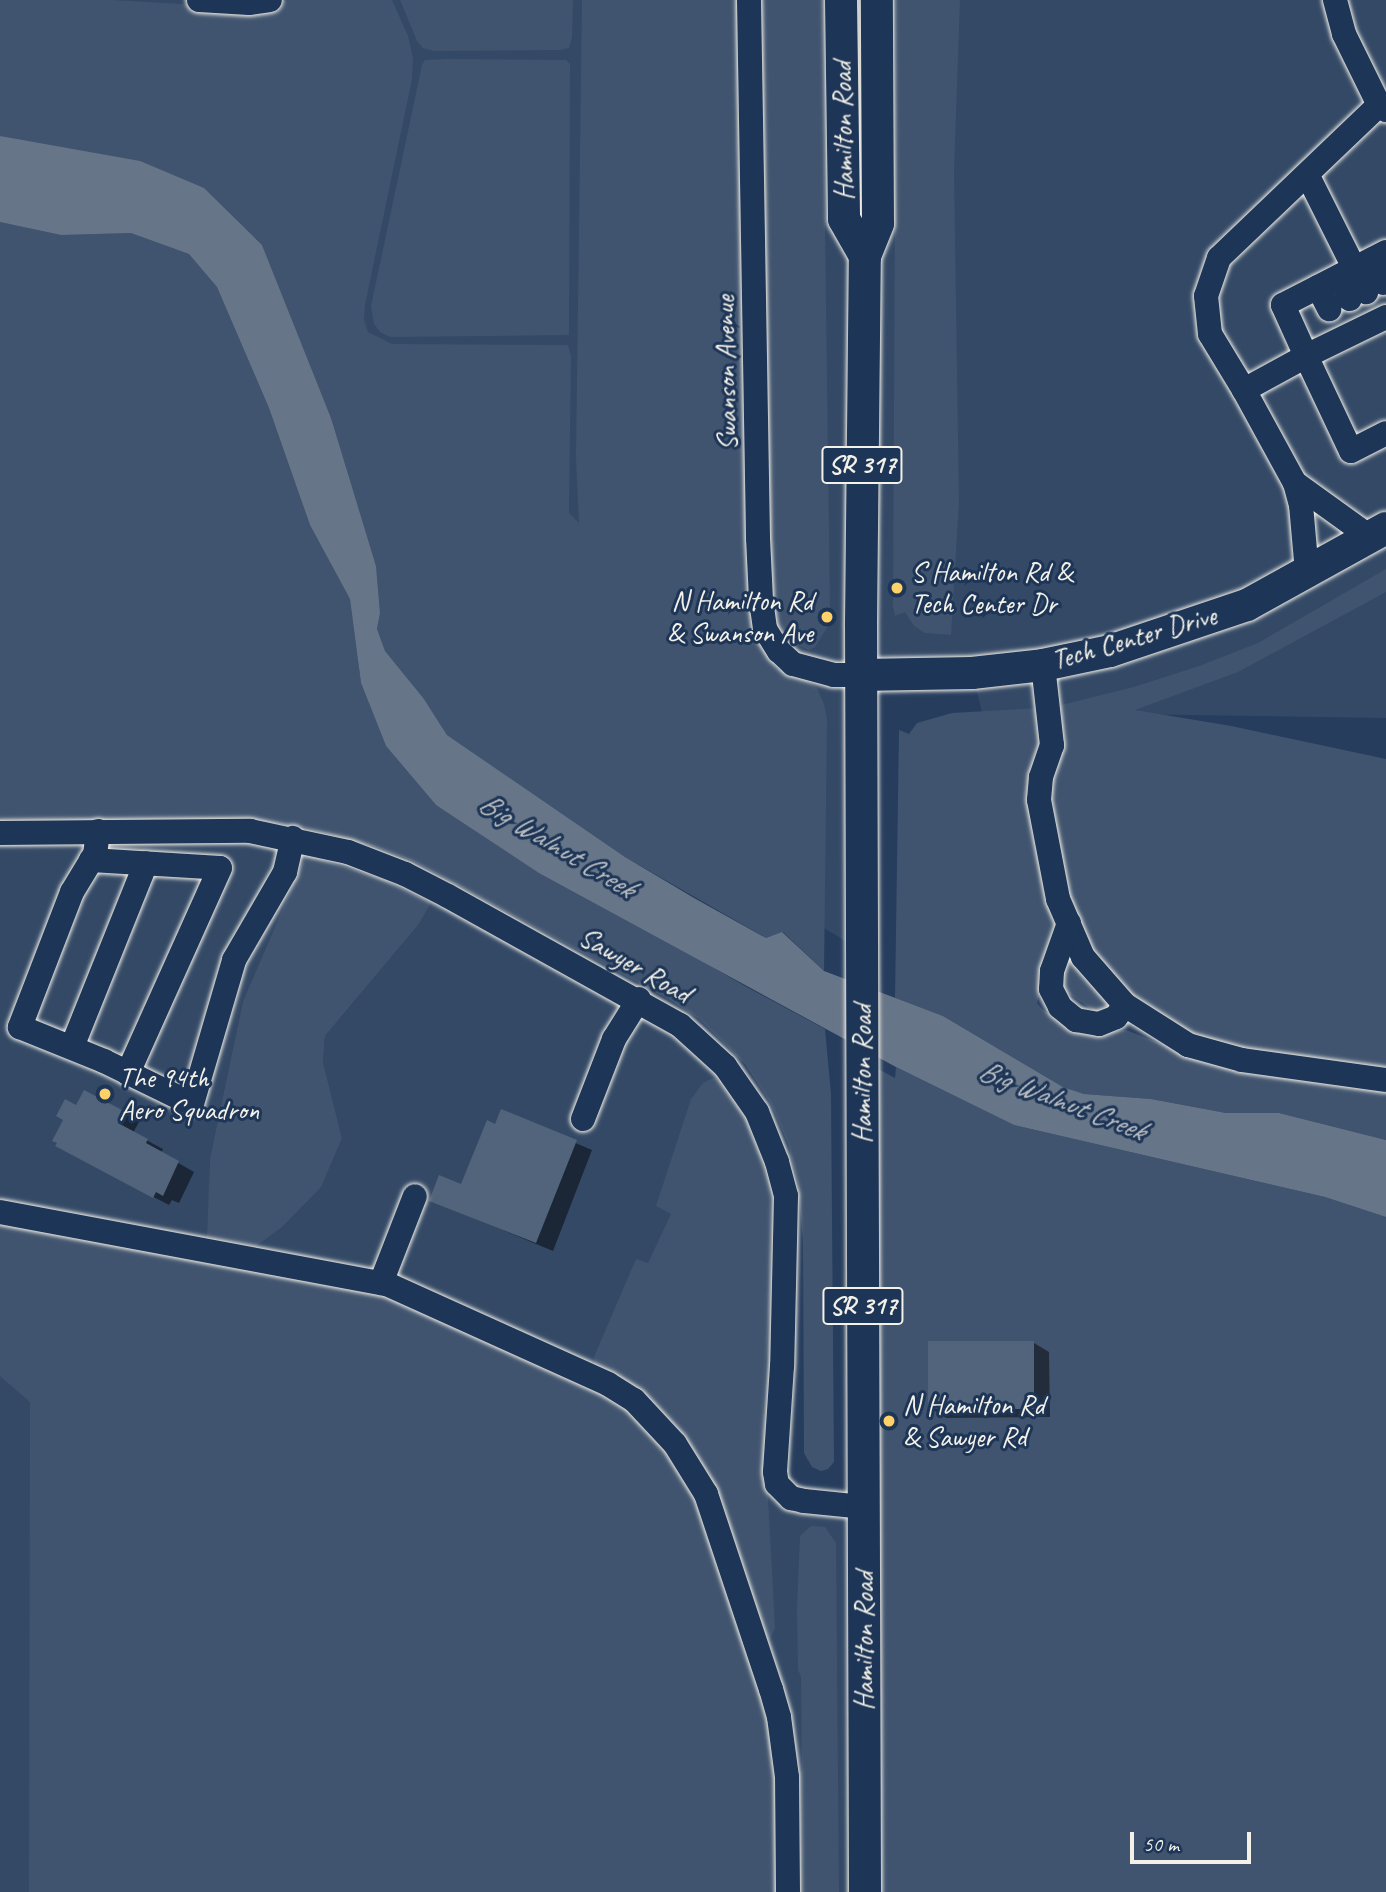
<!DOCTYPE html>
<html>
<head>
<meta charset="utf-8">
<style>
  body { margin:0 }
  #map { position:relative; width:1386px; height:1892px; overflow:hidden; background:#263d5d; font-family:Caveat,sans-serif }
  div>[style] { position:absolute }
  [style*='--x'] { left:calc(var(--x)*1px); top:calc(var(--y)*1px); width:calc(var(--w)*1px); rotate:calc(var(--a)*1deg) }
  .built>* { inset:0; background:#334966 }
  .green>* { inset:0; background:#40546f }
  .water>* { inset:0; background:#677588 }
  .shadow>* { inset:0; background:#0007 }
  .building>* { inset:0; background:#52647b; transform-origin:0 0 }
  .roads { filter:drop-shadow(0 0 2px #f4f1e8) drop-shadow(0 0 2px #f4f1e8) }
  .minor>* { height:24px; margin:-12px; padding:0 12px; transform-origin:12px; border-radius:12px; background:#1d3557 }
  .major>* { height:32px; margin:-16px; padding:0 16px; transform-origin:16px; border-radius:16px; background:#1d3557 }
  .dots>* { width:19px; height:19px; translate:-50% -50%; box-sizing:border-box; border:4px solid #1d3557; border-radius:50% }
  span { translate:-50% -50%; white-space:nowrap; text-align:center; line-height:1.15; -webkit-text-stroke:6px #1d3557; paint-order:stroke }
  .shield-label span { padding:2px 5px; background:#1d3557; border:2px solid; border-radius:5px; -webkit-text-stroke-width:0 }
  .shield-label { font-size:26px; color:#f4f1e8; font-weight:700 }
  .street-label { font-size:28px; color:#f4f1e8 }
  .poi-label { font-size:28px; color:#f4f1e8 }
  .left { translate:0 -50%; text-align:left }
  .right { translate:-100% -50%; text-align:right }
  .water-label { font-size:30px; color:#bcbfc2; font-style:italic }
  .scale { position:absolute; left:1130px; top:1832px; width:121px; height:32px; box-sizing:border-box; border:4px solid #f4f1e8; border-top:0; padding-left:9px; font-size:21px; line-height:24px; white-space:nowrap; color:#f4f1e8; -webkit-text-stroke:5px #1d3557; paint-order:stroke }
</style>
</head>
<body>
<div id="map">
  <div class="built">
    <i style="clip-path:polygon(0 0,1386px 0,1386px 718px,982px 712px,972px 673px,862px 675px,862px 951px,566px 773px,0 478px)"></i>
    <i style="clip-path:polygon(213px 817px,303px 827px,306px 855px,243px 1001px,210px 1158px,208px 1237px,342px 1138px,323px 1062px,325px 1036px,419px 924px,431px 903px,443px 909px,448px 896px,705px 1045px,777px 1162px,777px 1484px,863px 1507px,865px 1892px,0 1892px,0 821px)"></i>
  </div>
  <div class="green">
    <i style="clip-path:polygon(0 0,112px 0,234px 7px,290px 0,392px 0,408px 36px,413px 58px,412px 79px,365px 305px,364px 320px,368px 332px,392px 344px,568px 345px,571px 356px,569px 504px,569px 513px,579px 523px,576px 457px,582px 0,739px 0,748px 586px,753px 620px,776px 669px,802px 677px,817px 688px,824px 704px,827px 719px,824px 971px,783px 932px,766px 938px,625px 857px,447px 735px,424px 699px,385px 651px,377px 629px,380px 613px,376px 566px,331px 418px,262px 245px,204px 188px,0 136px)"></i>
    <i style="clip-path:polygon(400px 0,573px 0,572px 37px,569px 48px,560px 50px,434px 51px,423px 48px,417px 41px)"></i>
    <i style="clip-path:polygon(756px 0,822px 0,830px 608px,828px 626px,815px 647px,809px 650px,786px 640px,773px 624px,768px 607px)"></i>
    <i style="clip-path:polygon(896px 0,960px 0,954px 171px,959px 502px,951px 635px,925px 633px,914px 626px,905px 612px,895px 616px,893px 606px)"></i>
    <i style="clip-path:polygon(447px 59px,566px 60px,570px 64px,569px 335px,390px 337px,380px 332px,374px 324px,371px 306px,422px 65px,425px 60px)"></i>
    <i style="clip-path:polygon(0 222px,61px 235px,131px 233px,189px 254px,217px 287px,269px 408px,310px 525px,350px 599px,361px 683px,386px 746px,436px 805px,743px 985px,825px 1029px,831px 1094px,834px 1462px,828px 1469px,821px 1471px,812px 1467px,804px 1453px,803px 1242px,798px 1183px,788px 1144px,771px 1104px,745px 1064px,699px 1019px,670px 1000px,413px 861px,376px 847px,303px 827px,249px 819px,0 821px)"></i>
    <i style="clip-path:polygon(1386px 569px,1386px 592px,1238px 672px,1135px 710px,1231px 726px,1386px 759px,1386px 1068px,1312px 1062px,1214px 1042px,1167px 1023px,1134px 998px,1090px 953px,1065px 896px,1047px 783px,1057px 706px,1134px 687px,1199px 666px,1258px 643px)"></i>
    <i style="clip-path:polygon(1040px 708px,1057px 918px,1037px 1003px,1040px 1007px,1065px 1027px,1095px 1034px,1126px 1030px,1190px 1055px,1386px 1084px,1386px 1140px,1279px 1113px,1226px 1113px,1151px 1099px,1084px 1094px,1063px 1087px,943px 1016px,895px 998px,899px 730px,909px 734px,917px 723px,952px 713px)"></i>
    <i style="clip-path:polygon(306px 855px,382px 879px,431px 903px,419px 924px,325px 1036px,323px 1062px,342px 1138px,321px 1187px,282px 1227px,256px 1246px,207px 1237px,210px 1158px,243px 1001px)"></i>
    <i style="clip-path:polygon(1070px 949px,1107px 1003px,1106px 1011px,1094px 1011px,1062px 989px,1060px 959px)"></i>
    <i style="clip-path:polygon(862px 1060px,895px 1078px,896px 1067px,1014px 1125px,1325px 1197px,1386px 1217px,1386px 1892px,865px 1892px)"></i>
    <i style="clip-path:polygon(715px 1077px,745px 1117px,762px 1162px,770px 1196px,770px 1293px,763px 1405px,775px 1628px,769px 1641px,765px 1638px,714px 1495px,595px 1366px,594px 1357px,636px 1259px,648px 1263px,671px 1214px,656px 1206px,691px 1099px,703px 1083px)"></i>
    <i style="clip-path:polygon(0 1212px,363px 1279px,608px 1384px,675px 1444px,771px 1689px,788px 1892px,29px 1892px,30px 1402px,0 1376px)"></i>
    <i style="clip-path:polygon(811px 1526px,825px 1527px,836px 1543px,839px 1892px,803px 1892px,801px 1676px,798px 1670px,797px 1608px,800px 1536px)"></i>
  </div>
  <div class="water">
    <i style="clip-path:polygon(0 136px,140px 161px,204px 188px,262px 245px,331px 418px,376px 566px,380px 613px,377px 629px,385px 651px,424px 699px,447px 735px,625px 857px,694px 898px,766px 938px,782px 932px,824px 971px,943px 1016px,1063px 1087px,1084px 1094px,1151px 1099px,1226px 1113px,1279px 1113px,1386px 1140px,1386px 1217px,1325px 1197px,1014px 1125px,896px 1067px,539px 873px,436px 805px,386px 746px,361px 683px,350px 599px,310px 525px,269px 408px,217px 287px,189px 254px,131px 233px,61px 235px,0 222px)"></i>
  </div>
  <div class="shadow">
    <i style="clip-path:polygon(85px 1093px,139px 1122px,133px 1133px,163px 1149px,161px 1153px,194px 1172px,179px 1203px,172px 1200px,169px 1205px,73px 1155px,77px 1108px)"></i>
    <i style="clip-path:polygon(502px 1112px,592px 1150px,553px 1251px,431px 1200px,462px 1187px)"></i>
    <i style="clip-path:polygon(1034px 1343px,1049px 1352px,1050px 1417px,946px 1418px,930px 1408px)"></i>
  </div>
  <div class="building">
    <i style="clip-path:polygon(84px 1090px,124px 1111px,118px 1123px,148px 1139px,146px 1143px,179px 1161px,163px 1196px,156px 1192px,153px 1198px,55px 1146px,57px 1143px,52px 1141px,63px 1120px,56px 1116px,65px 1099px,76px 1105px)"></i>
    <i style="clip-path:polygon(501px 1109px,577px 1140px,536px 1243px,429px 1201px,439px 1175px,461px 1184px,487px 1120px,495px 1124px)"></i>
    <i style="left:928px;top:1341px;width:106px;height:68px"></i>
  </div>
  <div class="roads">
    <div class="minor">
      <i style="--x:199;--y:0;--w:50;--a:3.4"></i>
      <i style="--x:249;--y:3;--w:21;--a:-8"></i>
      <i style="--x:749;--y:0;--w:538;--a:89.04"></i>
      <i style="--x:758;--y:538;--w:62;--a:87.2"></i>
      <i style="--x:761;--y:600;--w:29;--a:82"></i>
      <i style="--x:765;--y:629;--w:26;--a:58"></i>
      <i style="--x:779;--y:651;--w:19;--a:43"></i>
      <i style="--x:793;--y:664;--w:42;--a:15"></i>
      <i style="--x:834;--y:675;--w:27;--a:0"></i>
      <i style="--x:1335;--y:0;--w:35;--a:75"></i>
      <i style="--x:1344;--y:34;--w:79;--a:63.8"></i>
      <i style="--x:1379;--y:105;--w:9;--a:36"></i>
      <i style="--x:1379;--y:105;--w:221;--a:136.3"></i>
      <i style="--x:1219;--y:258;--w:40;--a:108.9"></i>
      <i style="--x:1206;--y:296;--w:38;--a:84"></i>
      <i style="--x:1210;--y:334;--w:66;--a:58.7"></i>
      <i style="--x:1244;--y:390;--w:71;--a:-28.7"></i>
      <i style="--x:1306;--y:356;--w:56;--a:-114.3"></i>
      <i style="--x:1283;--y:305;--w:116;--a:-27.2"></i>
      <i style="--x:1308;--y:176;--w:130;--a:63.4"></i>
      <i style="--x:1373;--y:259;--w:26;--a:67"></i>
      <i style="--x:1340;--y:276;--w:25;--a:67"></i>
      <i style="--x:1318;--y:287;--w:25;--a:63"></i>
      <i style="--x:1386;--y:317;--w:89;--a:154"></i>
      <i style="--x:1306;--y:356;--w:105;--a:64.7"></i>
      <i style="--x:1351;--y:451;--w:39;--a:-27"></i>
      <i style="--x:1244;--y:390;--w:106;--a:61.3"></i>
      <i style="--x:1295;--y:483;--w:23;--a:75"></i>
      <i style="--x:1301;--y:505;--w:67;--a:84.9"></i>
      <i style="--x:1295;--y:483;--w:92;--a:35.8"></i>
      <i style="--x:1043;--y:665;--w:81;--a:83.6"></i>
      <i style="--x:1052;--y:745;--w:34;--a:109"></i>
      <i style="--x:1041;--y:777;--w:23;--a:95"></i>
      <i style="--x:1039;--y:800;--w:101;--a:79.1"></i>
      <i style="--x:1058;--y:899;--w:63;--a:66.7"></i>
      <i style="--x:1083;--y:957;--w:64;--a:48.8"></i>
      <i style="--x:1125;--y:1005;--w:75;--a:32.4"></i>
      <i style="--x:1188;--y:1045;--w:56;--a:15.5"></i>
      <i style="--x:1242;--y:1060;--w:145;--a:7.9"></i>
      <i style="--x:98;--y:831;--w:23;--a:97"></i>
      <i style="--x:95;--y:854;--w:44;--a:121.2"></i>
      <i style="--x:72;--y:892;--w:145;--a:111.1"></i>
      <i style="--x:20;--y:1027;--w:91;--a:22"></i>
      <i style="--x:104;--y:1061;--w:98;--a:26"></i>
      <i style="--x:192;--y:1104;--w:150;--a:-73.7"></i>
      <i style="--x:234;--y:960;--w:102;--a:-59.9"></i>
      <i style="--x:285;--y:872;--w:35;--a:-77"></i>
      <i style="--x:0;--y:833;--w:250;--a:-0.5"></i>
      <i style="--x:250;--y:831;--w:100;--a:12.1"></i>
      <i style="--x:348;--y:852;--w:61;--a:21.1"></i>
      <i style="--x:405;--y:874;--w:48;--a:27.1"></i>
      <i style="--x:448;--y:896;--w:265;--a:29.1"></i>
      <i style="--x:680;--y:1025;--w:61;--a:42.3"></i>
      <i style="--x:725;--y:1066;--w:56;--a:55.2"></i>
      <i style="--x:757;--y:1112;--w:54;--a:68.2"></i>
      <i style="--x:777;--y:1162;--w:35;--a:75"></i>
      <i style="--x:786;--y:1196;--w:170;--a:91.3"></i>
      <i style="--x:782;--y:1366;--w:106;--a:93.8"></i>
      <i style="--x:775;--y:1472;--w:12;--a:81"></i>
      <i style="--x:777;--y:1484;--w:20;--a:45"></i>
      <i style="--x:791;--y:1498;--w:13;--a:13"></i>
      <i style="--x:804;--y:1501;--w:59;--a:5.8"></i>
      <i style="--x:91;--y:860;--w:129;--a:3.5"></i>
      <i style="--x:220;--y:868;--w:225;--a:114.2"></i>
      <i style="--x:1069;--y:923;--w:51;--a:109.5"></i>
      <i style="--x:1052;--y:971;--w:18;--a:93"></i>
      <i style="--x:1051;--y:989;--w:20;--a:63"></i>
      <i style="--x:1060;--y:1007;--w:21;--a:39"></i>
      <i style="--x:1076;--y:1020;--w:23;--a:10"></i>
      <i style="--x:1099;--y:1024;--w:18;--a:-22"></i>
      <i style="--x:1116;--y:1017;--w:15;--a:-53"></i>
      <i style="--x:72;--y:1047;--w:198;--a:-68.1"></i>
      <i style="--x:583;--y:1119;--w:86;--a:-68.8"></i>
      <i style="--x:614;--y:1039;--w:47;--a:-58"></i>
      <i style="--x:0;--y:1212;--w:396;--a:10.6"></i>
      <i style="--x:389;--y:1285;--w:240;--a:24.3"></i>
      <i style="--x:608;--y:1384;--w:31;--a:32"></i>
      <i style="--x:634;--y:1400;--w:60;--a:47"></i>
      <i style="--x:675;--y:1444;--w:59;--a:58.2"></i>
      <i style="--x:706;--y:1494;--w:206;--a:71.6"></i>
      <i style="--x:771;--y:1689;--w:29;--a:74"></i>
      <i style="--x:779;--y:1717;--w:61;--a:82.4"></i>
      <i style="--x:787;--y:1777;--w:115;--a:89.5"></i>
      <i style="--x:381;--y:1283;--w:93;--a:-68.7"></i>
    </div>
    <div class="major">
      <i style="--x:841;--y:0;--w:219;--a:89.2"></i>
      <i style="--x:844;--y:219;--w:43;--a:60.4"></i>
      <i style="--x:861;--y:675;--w:111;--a:-1"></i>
      <i style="--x:972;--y:673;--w:71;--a:-6.4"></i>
      <i style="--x:1043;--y:665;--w:68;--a:-11.8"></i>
      <i style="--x:1110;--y:651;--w:145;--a:-18.6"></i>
      <i style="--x:1247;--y:605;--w:159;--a:-29"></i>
      <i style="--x:865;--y:1892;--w:1268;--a:-90.18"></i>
      <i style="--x:861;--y:624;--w:368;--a:-89.4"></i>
      <i style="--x:865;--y:256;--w:35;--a:-68"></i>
      <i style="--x:878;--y:223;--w:223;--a:-90.3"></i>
    </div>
  </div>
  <div class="dots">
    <i style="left:897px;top:588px;background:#ffd166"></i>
    <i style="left:827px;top:617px;background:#ffd166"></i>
    <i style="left:105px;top:1094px;background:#ffd166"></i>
    <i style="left:889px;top:1421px;background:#ffd166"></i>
  </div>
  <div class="shield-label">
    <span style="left:862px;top:465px">SR 317</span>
    <span style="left:863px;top:1306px">SR 317</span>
  </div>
  <div class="street-label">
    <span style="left:843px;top:131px;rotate:-91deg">Hamilton Road</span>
    <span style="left:726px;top:373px;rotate:-91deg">Swanson Avenue</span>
    <span style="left:1134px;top:638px;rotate:-16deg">Tech Center Drive</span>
    <span style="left:635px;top:965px;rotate:30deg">Sawyer Road</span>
    <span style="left:862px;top:1074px;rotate:-90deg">Hamilton Road</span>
    <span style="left:864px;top:1641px;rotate:-90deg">Hamilton Road</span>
  </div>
  <div class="poi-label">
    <span class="left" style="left:911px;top:588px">S Hamilton Rd &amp;<br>Tech Center Dr</span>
    <span class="right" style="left:813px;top:617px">N Hamilton Rd<br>&amp; Swanson Ave</span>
    <span class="left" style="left:119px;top:1094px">The 94th<br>Aero Squadron</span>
    <span class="left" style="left:903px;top:1421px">N Hamilton Rd<br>&amp; Sawyer Rd</span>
  </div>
  <div class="water-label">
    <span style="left:557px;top:845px;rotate:31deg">Big Walnut Creek</span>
    <span style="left:1062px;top:1100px;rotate:21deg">Big Walnut Creek</span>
  </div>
  <div class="scale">50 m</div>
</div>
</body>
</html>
